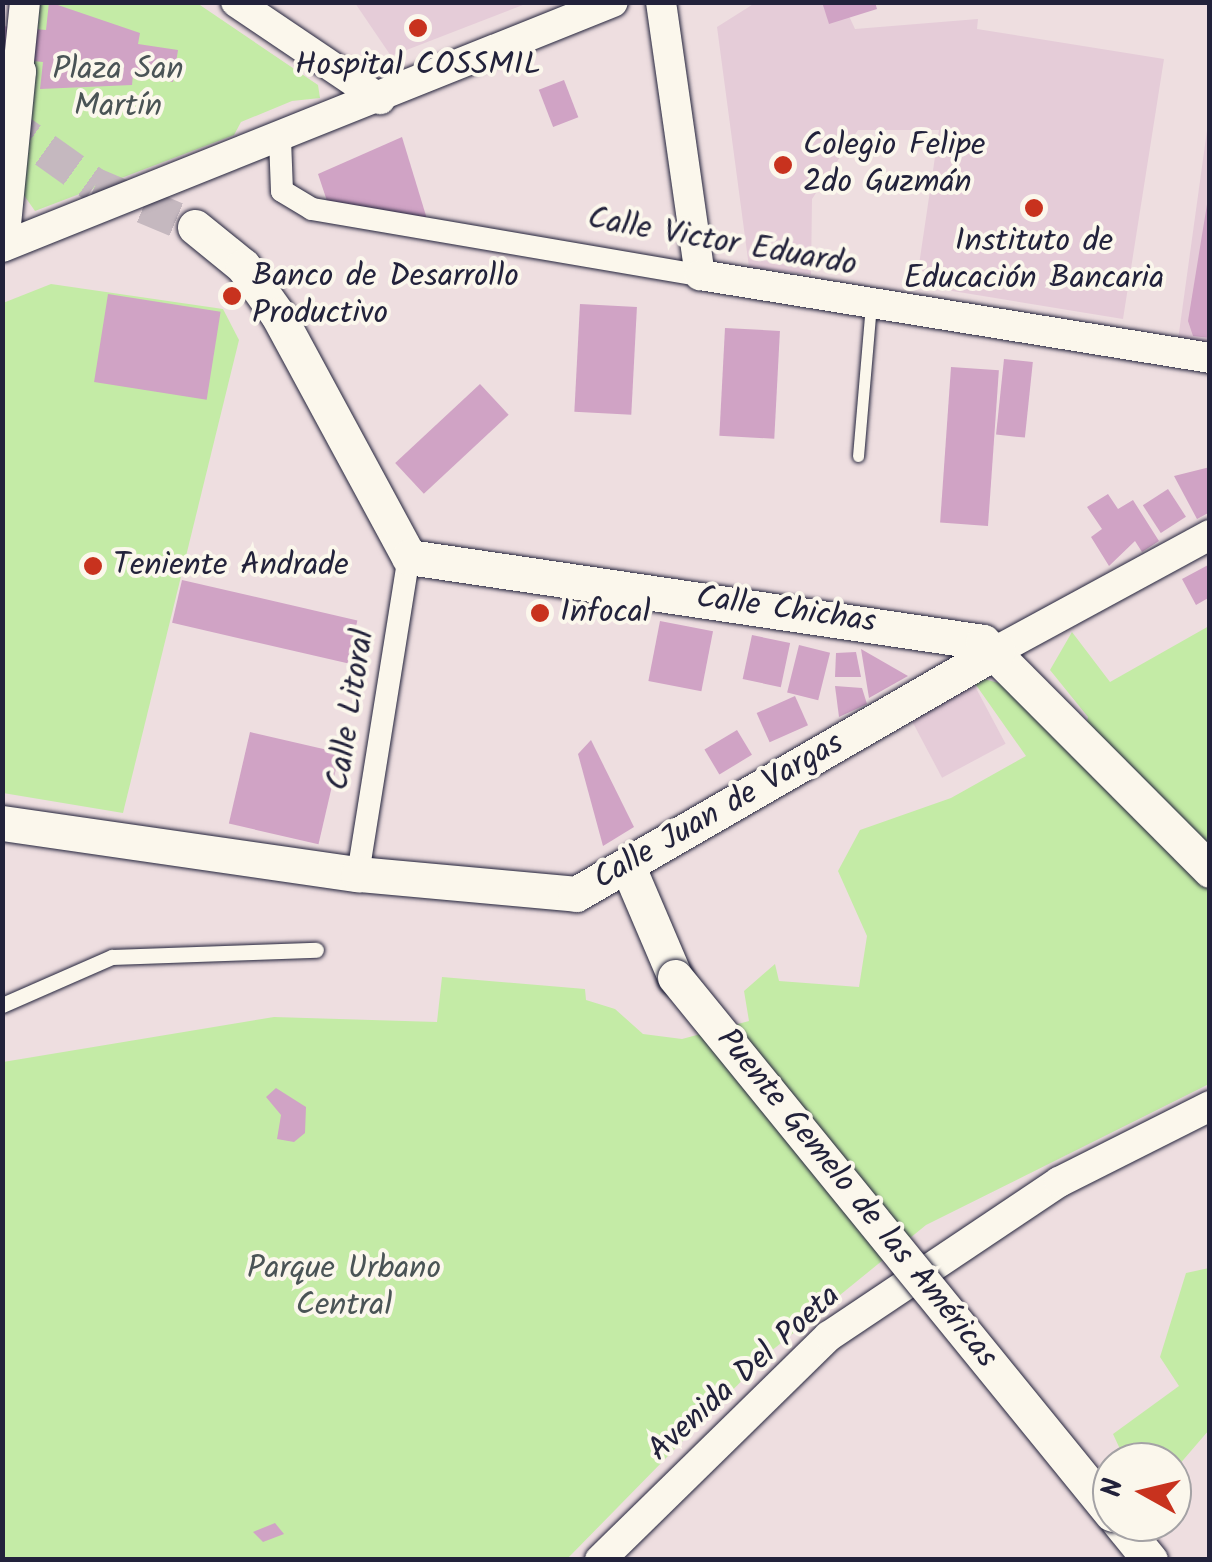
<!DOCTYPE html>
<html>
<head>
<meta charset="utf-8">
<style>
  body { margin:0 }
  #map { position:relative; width:1212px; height:1562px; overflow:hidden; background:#eedee0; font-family:Kalam,sans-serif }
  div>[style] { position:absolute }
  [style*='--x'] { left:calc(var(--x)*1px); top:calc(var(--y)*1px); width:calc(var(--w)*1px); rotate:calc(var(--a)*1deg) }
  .built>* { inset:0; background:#e5ccd8; transform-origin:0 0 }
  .green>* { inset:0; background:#c4eba6 }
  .building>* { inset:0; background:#d0a3c5; transform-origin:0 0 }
  .primary-tunnel>* { height:35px; margin-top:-17.5px; transform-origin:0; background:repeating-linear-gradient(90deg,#c5b8bf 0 35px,transparent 0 53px) }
  .roads { filter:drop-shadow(0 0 2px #22223b) drop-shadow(0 0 2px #22223b) }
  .service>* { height:11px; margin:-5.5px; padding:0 5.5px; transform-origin:5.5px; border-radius:5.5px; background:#fbf7ec }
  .pedestrian>* { height:15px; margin:-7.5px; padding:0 7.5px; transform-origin:7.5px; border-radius:7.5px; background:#fbf7ec }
  .minor>* { height:22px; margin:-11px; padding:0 11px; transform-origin:11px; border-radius:11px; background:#fbf7ec }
  .secondary>* { height:30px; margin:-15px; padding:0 15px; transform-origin:15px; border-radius:15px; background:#fbf7ec }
  .primary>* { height:35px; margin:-17.5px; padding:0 17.5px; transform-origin:17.5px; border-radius:17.5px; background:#fbf7ec }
  .bridges { filter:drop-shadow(0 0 2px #22223b) drop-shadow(0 0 2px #22223b) }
  .primary-bridge>* { height:35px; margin:-17.5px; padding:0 17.5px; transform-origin:17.5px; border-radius:17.5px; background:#fbf7ec }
  .dots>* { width:28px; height:28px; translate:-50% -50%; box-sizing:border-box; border:5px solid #fbf7ec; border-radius:50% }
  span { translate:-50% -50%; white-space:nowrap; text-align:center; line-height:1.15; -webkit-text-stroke:8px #fbf7ec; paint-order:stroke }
  .poi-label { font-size:32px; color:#22223b }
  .left { translate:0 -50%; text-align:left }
  .park-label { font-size:32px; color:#4a5456 }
  .street-label { font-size:32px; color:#22223b }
  .frame { position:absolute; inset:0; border:5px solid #22223b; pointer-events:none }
  .north { position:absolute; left:1092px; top:1442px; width:100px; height:100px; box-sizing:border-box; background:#fbf7ec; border:2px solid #a4a2a5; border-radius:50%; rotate:278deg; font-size:28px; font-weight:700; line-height:40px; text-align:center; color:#22223b }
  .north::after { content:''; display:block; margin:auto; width:35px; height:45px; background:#c8321e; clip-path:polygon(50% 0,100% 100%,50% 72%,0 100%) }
</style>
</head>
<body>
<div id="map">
  <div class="built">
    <i style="clip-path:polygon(355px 3px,528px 3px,391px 56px)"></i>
    <i style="clip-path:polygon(755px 3px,843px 3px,855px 29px,978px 19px,977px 29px,1164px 59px,1123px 319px,916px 285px,939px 130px,858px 130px,812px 199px,811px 275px,749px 267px,717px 27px)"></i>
    <i style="clip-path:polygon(1209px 116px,1210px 117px,1209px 346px,1178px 340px)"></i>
    <i style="left:969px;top:675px;width:78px;height:72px;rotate:62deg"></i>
  </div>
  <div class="green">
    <i style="clip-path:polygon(40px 3px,197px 3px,318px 85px,320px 98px,292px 101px,241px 122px,234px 135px,35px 211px,21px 191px)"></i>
    <i style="clip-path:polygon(51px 284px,223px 309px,239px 340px,123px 813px,3px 793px,3px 303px)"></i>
    <i style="clip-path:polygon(1209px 626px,1209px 1084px,926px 1225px,770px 1352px,567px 1559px,3px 1559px,3px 1062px,274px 1017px,437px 1022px,442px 977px,585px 989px,586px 1000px,615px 1009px,643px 1034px,682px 1039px,749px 1021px,744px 991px,775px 964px,779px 981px,859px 987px,867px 936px,838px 871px,860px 830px,951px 798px,1026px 756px,969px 675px,1010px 686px,1079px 759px,1088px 717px,1050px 670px,1072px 632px,1110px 682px)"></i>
    <i style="clip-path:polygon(1209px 1268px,1209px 1430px,1172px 1473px,1172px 1462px,1126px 1462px,1113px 1434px,1179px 1386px,1160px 1357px,1186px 1273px)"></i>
  </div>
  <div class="building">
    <i style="clip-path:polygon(49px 2px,140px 33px,138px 44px,178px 50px,173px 82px,133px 75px,132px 85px,40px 89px,43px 62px,2px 58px,2px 26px,46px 30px)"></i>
    <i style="clip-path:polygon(822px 2px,875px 2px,877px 9px,829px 24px)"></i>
    <i style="left:564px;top:80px;width:40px;height:27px;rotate:69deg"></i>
    <i style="clip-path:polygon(402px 137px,427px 219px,328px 204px,318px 174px)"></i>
    <i style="clip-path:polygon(1210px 186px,1210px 338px,1193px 336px,1188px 321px)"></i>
    <i style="left:108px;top:294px;width:114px;height:89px;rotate:9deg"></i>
    <i style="left:580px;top:304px;width:57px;height:108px;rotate:3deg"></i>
    <i style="left:725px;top:328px;width:55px;height:108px;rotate:3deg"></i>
    <i style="left:1004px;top:359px;width:29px;height:76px;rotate:6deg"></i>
    <i style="left:951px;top:367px;width:48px;height:156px;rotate:4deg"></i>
    <i style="left:480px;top:384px;width:42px;height:116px;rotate:47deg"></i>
    <i style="clip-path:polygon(1210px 467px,1210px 512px,1197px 519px,1174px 476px)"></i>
    <i style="left:1168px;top:489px;width:33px;height:30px;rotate:57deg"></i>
    <i style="clip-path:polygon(1108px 494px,1118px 509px,1133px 500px,1159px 541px,1142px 552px,1135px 541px,1109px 566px,1091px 537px,1102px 529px,1087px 507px)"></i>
    <i style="clip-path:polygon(1210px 564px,1210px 597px,1196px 605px,1182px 579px)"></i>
    <i style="left:182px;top:580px;width:180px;height:44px;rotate:13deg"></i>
    <i style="left:660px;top:621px;width:54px;height:61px;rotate:11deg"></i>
    <i style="left:752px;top:635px;width:39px;height:45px;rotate:12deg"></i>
    <i style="left:799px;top:645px;width:32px;height:49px;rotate:14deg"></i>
    <i style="clip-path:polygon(861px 649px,908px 676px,869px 698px)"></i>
    <i style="clip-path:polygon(856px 652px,861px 677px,835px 677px,836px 653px)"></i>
    <i style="clip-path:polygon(835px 686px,862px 688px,867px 704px,839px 717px)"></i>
    <i style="left:795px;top:696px;width:32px;height:42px;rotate:66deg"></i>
    <i style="left:737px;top:730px;width:29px;height:38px;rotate:59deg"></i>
    <i style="left:250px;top:732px;width:92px;height:94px;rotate:13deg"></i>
    <i style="clip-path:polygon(591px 740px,634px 827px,603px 846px,578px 754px)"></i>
    <i style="clip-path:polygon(276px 1088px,306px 1107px,305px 1133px,294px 1142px,277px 1139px,281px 1115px,266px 1097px)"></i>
    <i style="clip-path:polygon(275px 1523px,284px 1534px,263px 1542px,253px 1532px)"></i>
  </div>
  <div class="primary-tunnel">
    <i style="--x:2;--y:119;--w:114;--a:35.4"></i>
    <i style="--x:95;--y:185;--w:108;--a:22.8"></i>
  </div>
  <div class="roads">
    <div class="service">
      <i style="--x:858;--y:456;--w:153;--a:-85.1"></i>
    </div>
    <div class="pedestrian">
      <i style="--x:2;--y:1005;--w:120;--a:-23.6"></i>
      <i style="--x:112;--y:957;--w:204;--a:-2"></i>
    </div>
    <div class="minor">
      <i style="--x:280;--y:139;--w:52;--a:87.8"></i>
      <i style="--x:282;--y:191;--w:35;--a:31"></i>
      <i style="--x:312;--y:209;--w:394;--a:9.7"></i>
      <i style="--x:358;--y:874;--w:321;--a:-80.9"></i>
    </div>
    <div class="secondary">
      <i style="--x:236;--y:2;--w:174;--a:34"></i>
      <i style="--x:661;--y:2;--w:276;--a:81.9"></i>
      <i style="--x:700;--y:275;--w:517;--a:9.24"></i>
      <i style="--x:18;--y:71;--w:69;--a:-84.2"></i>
      <i style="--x:2;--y:247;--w:658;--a:-21.85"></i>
      <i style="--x:998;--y:650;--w:241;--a:-28.5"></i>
      <i style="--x:600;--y:1560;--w:320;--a:-44.4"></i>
      <i style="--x:829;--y:1336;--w:277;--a:-33.8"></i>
      <i style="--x:1059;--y:1182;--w:169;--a:-26.7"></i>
    </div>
    <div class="primary">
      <i style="--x:2;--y:69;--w:16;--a:7"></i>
      <i style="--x:18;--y:71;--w:164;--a:95.6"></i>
      <i style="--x:195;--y:227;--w:62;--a:39.1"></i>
      <i style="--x:243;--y:266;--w:60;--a:54.5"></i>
      <i style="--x:278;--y:315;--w:275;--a:61.6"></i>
      <i style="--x:409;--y:557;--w:580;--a:8.42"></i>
      <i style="--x:983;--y:642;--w:322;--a:45.1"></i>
      <i style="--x:2;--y:823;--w:360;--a:8.2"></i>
      <i style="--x:358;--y:874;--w:219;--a:5.2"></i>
      <i style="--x:576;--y:894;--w:487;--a:-30"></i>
      <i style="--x:628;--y:867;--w:120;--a:66.9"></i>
      <i style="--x:1119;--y:1522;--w:49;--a:50.8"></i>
    </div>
  </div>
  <div class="bridges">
    <div class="primary-bridge">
      <i style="--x:675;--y:977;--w:692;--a:50.86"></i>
    </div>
  </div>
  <div class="dots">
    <i style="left:418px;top:28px;background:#c8321e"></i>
    <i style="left:783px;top:165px;background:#c8321e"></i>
    <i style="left:1034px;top:208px;background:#c8321e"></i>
    <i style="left:232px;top:296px;background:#c8321e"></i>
    <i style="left:93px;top:566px;background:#c8321e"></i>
    <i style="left:540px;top:613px;background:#c8321e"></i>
  </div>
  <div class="poi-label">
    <span style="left:418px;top:66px">Hospital COSSMIL</span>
    <span class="left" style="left:803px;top:165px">Colegio Felipe<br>2do Guzmán</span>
    <span style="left:1034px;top:261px">Instituto de<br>Educación Bancaria</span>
    <span class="left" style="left:252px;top:296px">Banco de Desarrollo<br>Productivo</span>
    <span class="left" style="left:113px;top:566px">Teniente Andrade</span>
    <span class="left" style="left:560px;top:613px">Infocal</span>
  </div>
  <div class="park-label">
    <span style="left:118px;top:89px">Plaza San<br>Martín</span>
    <span style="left:344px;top:1288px">Parque Urbano<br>Central</span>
  </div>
  <div class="street-label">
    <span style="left:722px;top:243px;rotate:10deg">Calle Victor Eduardo</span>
    <span style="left:786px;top:611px;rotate:8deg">Calle Chichas</span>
    <span style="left:352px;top:710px;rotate:-81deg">Calle Litoral</span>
    <span style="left:719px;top:812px;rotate:-30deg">Calle Juan de Vargas</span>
    <span style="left:856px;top:1199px;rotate:51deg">Puente Gemelo de las Américas</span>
    <span style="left:745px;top:1374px;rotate:-42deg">Avenida Del Poeta</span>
  </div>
  <div class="frame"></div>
  <div class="north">N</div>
</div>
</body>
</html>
